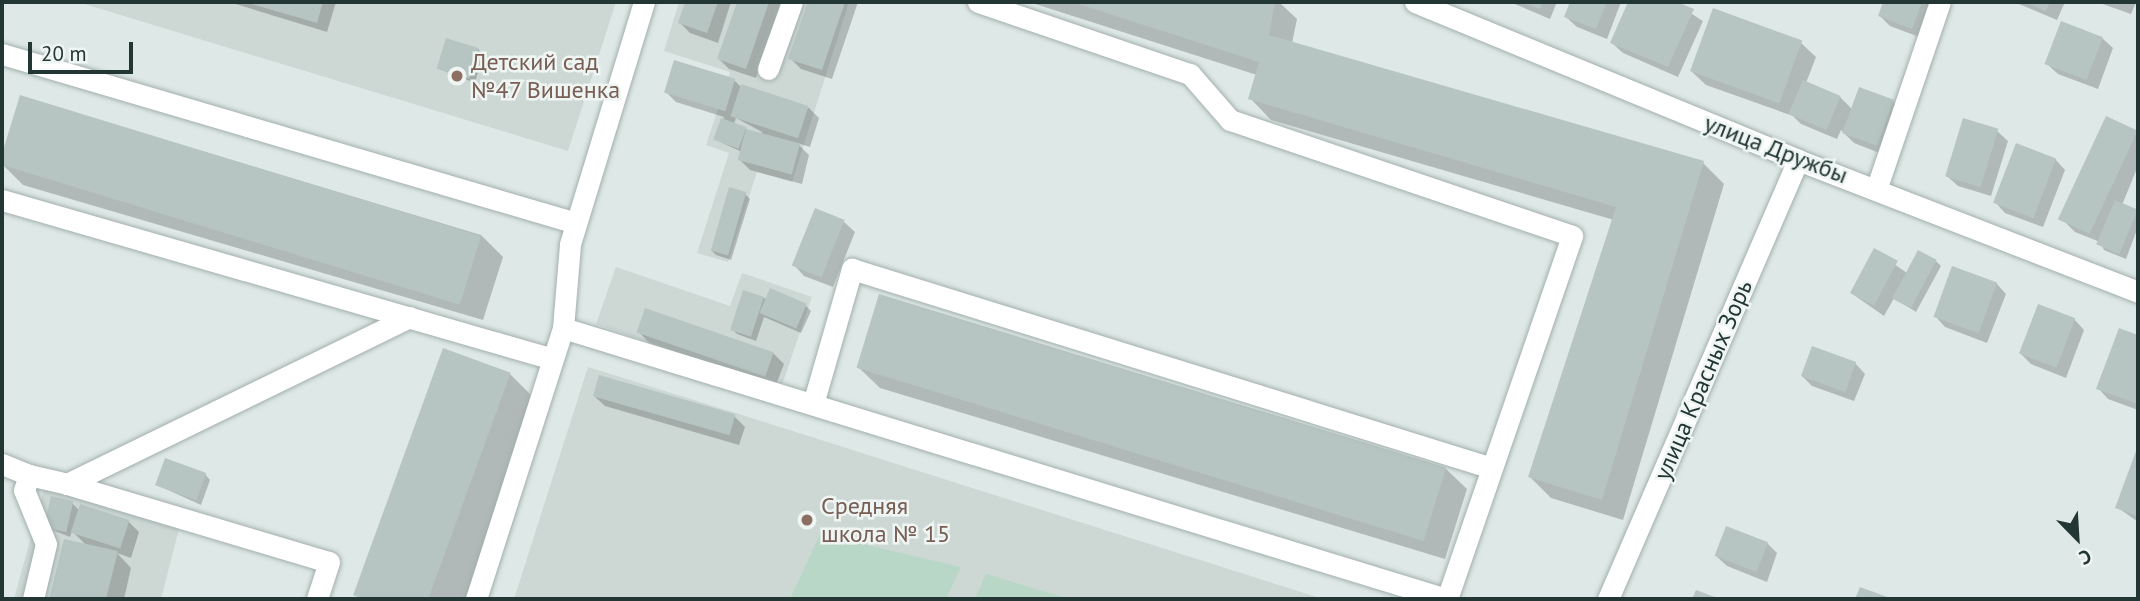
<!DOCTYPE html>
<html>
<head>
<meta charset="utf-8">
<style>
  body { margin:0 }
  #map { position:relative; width:2140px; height:601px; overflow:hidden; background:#dee8e6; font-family:"PT Sans",sans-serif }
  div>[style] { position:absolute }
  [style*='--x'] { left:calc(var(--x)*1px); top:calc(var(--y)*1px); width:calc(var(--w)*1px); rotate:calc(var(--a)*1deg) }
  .built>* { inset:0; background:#cdd8d5 }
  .green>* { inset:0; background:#b9d7c7 }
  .shadow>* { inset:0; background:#0003 }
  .building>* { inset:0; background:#b7c5c2; transform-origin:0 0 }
  .roads { filter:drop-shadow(0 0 2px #a2afad) drop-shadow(0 0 2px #a2afad) }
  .minor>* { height:21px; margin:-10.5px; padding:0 10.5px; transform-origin:10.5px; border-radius:10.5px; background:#fff }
  .dots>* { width:19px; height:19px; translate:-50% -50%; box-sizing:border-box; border:4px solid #eef5f3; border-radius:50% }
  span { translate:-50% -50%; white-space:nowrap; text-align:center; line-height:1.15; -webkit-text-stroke:5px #eef5f3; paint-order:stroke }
  .education-label { font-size:24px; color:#785e54 }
  .left { translate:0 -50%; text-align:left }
  .street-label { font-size:24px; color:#223634 }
  .frame { position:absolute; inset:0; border:4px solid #223634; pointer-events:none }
  .north { position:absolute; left:2042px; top:503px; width:70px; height:70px; -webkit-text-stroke:5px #eef5f3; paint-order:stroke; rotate:156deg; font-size:19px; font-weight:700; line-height:28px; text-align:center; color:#223634 }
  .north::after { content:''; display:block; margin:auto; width:24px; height:32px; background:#223634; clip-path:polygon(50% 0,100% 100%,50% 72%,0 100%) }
  .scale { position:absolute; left:28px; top:42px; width:105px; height:32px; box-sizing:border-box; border:4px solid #223634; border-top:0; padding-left:9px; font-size:21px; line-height:24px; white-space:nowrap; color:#223634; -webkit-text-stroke:5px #eef5f3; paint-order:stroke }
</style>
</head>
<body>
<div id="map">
  <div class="built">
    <i style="clip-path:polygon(78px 2px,616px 2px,568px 151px)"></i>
    <i style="clip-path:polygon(679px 2px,849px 2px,792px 182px,757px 172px,728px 262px,697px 253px,729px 153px,706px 145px,730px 72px,664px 51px)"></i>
    <i style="clip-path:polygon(616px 267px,730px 306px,742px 273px,812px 297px,781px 388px,596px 324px)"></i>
    <i style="clip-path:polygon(588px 367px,742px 415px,1323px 599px,514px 599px)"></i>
    <i style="clip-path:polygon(47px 478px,180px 525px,161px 599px,14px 599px)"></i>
  </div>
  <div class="green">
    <i style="clip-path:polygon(820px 534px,961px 567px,946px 599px,790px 599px)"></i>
    <i style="clip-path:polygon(986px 574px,1070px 599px,975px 599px)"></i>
  </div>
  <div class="shadow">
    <i style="clip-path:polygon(229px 2px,336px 2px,327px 32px)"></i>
    <i style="clip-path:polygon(687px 2px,731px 2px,718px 43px,690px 33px,680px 23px)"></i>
    <i style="clip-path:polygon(739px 2px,782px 2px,756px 78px,729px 69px,719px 59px)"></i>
    <i style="clip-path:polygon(810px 2px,858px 2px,832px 79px,801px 69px,790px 58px)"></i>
    <i style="clip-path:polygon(1029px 2px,1279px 2px,1297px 19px,1292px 43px,1703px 163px,1724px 184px,1623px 520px,1551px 498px,1530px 477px,1614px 220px,1271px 120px,1250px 98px,1257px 75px)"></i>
    <i style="clip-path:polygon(1510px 2px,1557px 2px,1550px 19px)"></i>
    <i style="clip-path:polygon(1572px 2px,1621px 2px,1607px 39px,1577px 27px,1566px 17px)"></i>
    <i style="clip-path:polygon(1630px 2px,1673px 2px,1703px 21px,1678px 77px,1623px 53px,1612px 43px)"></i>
    <i style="clip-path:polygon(1885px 2px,1935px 2px,1922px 38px,1890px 26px,1880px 16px)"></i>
    <i style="clip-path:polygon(2014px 2px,2065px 2px,2057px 20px)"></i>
    <i style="clip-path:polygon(2097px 2px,2136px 2px,2131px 14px)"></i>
    <i style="clip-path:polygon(2102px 38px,2113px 48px,2098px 89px,2058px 74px,2047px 64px)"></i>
    <i style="clip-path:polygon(1801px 43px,1816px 57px,1806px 83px,1840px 97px,1852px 109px,1860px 89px,1894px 102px,1904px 112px,1887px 156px,1854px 143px,1841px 130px,1837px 139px,1801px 124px,1793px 116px,1706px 85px,1691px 71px)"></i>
    <i style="clip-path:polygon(478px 49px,483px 54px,475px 83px,439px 69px)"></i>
    <i style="clip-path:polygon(evenodd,734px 80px,742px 88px,809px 108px,819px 118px,810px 147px,797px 143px,809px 155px,802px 184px,750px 170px,740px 160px,742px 152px,716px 140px,724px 117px,676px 102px,666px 92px,734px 80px,736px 118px,762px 132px,761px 135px,734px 124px,736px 118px)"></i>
    <i style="clip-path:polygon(22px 97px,481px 235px,503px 257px,483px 320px,23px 185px,2px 164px)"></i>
    <i style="clip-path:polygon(2107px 118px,2138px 131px,2138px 166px,2122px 205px,2138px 212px,2138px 227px,2126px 259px,2104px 250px,2100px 242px,2075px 232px,2065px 222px)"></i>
    <i style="clip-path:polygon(1997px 131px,2008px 141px,1991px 196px,1958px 186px,1947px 176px)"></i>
    <i style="clip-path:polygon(2055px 159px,2065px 170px,2043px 227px,2005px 213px,1995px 202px)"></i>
    <i style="clip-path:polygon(745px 194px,750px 199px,731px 260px,716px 255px,711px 250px)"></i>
    <i style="clip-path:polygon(816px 211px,844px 222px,855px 232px,833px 287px,804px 276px,794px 265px)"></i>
    <i style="clip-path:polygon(1874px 250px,1907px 273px,1936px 261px,1941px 266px,1916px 312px,1894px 298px,1884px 316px,1851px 293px)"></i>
    <i style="clip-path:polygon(1996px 283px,2006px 294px,1987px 343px,1945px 327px,1935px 316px)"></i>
    <i style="clip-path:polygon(763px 298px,806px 306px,811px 311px,801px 333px,764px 317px,756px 341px,737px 334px,732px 329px)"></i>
    <i style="clip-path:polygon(2074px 319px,2084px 330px,2066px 378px,2031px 364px,2021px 354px)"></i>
    <i style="clip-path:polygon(2120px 330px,2138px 337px,2138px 410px,2108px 399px,2098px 388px)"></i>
    <i style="clip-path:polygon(639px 332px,773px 353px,784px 364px,776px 385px,649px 343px)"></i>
    <i style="clip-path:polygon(444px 350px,510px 374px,531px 395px,466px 599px,367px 599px)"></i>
    <i style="clip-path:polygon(1855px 363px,1865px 374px,1854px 401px,1812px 386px,1802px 376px)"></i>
    <i style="clip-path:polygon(858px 367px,1445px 468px,1467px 489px,1445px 559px,880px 388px)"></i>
    <i style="clip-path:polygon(594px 396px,734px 416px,745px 427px,739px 445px,605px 406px)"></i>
    <i style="clip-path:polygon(2137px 454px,2138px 454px,2138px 522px,2117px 507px)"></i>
    <i style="clip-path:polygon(205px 474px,210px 480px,201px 505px,157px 485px)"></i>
    <i style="clip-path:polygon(72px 503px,79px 510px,129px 522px,139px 532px,131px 558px,117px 553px,131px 568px,124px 599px,51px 599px,65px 541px,87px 546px,72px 531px,70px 537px,45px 527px)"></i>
    <i style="clip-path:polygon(1767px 543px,1777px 553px,1767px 582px,1727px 566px,1716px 556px)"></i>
  </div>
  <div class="building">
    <i style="clip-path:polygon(245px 2px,323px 2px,317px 23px)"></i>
    <i style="clip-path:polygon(685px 2px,718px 2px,707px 33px,678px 23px)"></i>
    <i style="clip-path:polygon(737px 2px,769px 2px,746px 69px,717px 59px)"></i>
    <i style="clip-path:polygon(808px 2px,845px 2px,822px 70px,788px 59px)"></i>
    <i style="clip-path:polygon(1072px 2px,1275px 2px,1269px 35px,1704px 161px,1602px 500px,1528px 477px,1616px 207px,1248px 99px,1259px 62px)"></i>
    <i style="clip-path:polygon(1521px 2px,1543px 2px,1540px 9px)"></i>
    <i style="clip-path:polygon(1570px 2px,1607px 2px,1596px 29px,1564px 17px)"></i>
    <i style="clip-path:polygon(1628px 2px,1677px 2px,1694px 9px,1668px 67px,1610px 43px)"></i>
    <i style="clip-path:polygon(1883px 2px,1922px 2px,1912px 29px,1878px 16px)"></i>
    <i style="clip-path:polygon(2025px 2px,2050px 2px,2046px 11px)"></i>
    <i style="left:1713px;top:8px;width:95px;height:67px;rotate:20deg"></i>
    <i style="left:2061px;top:21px;width:45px;height:46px;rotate:21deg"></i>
    <i style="left:446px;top:38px;width:34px;height:32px;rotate:17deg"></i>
    <i style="left:674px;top:60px;width:64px;height:34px;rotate:17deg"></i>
    <i style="left:1803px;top:80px;width:41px;height:37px;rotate:23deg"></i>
    <i style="left:741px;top:84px;width:71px;height:34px;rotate:18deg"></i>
    <i style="left:1859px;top:87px;width:37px;height:49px;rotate:20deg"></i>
    <i style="left:20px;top:95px;width:482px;height:72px;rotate:17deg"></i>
    <i style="left:2106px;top:116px;width:35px;height:114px;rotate:25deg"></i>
    <i style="left:721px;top:118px;width:27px;height:23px;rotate:20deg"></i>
    <i style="left:1963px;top:118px;width:37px;height:61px;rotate:17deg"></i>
    <i style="left:746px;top:129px;width:56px;height:32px;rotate:15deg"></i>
    <i style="left:2016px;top:143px;width:43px;height:64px;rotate:21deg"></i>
    <i style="left:729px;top:187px;width:18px;height:66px;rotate:16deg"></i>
    <i style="left:2115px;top:200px;width:25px;height:48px;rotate:23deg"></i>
    <i style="left:815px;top:208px;width:32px;height:62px;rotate:22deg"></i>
    <i style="left:1874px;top:248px;width:27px;height:51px;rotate:28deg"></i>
    <i style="left:1918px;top:250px;width:21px;height:55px;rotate:28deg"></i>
    <i style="left:1952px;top:266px;width:48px;height:54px;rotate:20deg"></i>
    <i style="left:770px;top:288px;width:40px;height:27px;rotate:23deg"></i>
    <i style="left:743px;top:290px;width:22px;height:42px;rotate:18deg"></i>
    <i style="left:879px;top:294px;width:593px;height:77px;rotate:17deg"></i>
    <i style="left:2038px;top:304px;width:40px;height:53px;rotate:21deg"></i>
    <i style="left:645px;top:308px;width:136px;height:26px;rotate:19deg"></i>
    <i style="clip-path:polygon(2119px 328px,2138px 335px,2138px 404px,2096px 389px)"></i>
    <i style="left:1812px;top:346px;width:47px;height:32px;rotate:20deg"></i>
    <i style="left:443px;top:348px;width:72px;height:263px;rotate:20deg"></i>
    <i style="left:599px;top:375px;width:142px;height:22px;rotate:16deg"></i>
    <i style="clip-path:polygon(2136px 451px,2138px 452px,2138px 516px,2115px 508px)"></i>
    <i style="left:165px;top:458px;width:44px;height:29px;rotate:20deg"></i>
    <i style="left:51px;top:496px;width:23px;height:32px;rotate:13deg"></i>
    <i style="left:80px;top:504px;width:52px;height:30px;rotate:18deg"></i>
    <i style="left:1726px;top:526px;width:45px;height:32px;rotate:21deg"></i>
    <i style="clip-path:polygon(64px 539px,118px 551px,106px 599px,49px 599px)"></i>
    <i style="clip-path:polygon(1860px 587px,1893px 599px,1855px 599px)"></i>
    <i style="clip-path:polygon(1696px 590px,1720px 599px,1692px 599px)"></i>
  </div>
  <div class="roads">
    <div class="minor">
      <i style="--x:978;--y:2;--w:224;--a:18.8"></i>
      <i style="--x:1190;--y:74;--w:61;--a:49"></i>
      <i style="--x:1230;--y:120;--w:361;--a:18.7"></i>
      <i style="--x:1572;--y:236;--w:384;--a:109"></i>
      <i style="--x:1415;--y:2;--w:414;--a:22.4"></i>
      <i style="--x:1798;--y:160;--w:365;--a:21.2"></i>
      <i style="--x:2;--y:54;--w:598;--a:16.41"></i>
      <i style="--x:768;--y:69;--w:71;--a:-70.3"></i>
      <i style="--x:1877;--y:187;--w:195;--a:-71.2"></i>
      <i style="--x:2;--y:200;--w:573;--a:16.1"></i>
      <i style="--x:563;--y:328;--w:924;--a:17.06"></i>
      <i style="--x:813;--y:404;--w:141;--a:-73.9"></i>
      <i style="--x:852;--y:269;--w:670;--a:17.27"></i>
      <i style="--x:2;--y:464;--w:29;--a:22"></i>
      <i style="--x:29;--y:475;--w:16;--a:108"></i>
      <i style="--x:24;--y:490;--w:58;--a:67.8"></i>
      <i style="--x:46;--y:544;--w:57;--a:103.3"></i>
      <i style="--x:29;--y:475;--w:39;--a:13"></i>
      <i style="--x:67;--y:484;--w:381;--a:-26"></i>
      <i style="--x:67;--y:484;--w:273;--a:16.6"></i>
      <i style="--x:329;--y:562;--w:39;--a:108"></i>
      <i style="--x:476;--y:599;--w:285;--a:-72.2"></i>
      <i style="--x:563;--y:328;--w:84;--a:-85.2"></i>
      <i style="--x:570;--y:244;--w:253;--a:-73"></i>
      <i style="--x:1608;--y:599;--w:478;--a:-66.6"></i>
    </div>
  </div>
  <div class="dots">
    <i style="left:457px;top:76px;background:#8d6e63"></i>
    <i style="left:807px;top:520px;background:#8d6e63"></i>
  </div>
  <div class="education-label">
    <span class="left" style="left:471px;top:76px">Детский сад<br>№47 Вишенка</span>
    <span class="left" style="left:821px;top:520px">Средняя<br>школа № 15</span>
  </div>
  <div class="street-label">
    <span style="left:1776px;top:149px;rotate:21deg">улица Дружбы</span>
    <span style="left:1703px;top:380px;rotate:-67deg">улица Красных Зорь</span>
  </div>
  <div class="frame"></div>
  <div class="north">С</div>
  <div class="scale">20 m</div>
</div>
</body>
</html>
